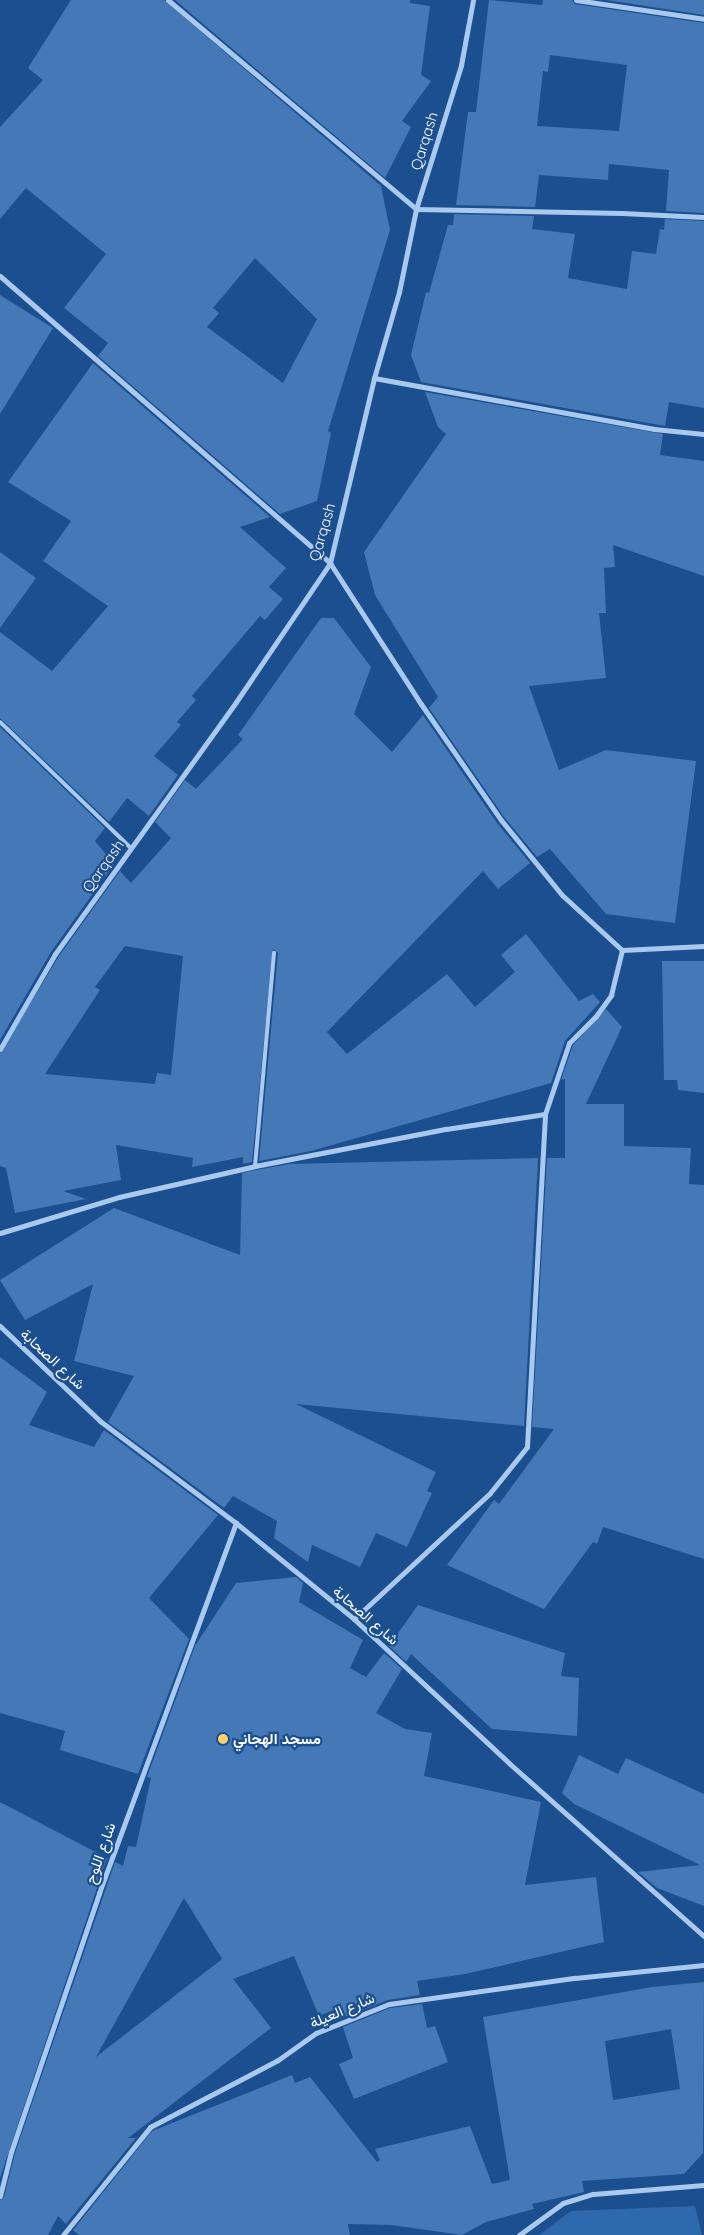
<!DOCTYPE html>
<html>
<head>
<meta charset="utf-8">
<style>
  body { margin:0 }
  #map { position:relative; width:704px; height:2235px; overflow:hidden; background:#1b4f8f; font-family:Quicksand,Vazirmatn,sans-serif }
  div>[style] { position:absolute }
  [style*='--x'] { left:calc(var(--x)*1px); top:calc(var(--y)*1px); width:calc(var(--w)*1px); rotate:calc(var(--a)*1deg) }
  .green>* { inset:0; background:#2e69ad }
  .building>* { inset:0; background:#4478b7 }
  .lane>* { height:4px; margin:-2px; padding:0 2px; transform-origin:2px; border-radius:2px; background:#a9c9ee }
  .street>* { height:5px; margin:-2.5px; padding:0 2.5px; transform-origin:2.5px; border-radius:2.5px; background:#a9c9ee }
  .dots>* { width:14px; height:14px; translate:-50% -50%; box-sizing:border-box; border:2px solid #1b4f8f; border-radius:50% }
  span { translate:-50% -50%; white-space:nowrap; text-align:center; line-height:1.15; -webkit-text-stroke:4.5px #1b4f8f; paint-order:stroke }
  .street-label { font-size:15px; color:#fff }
  .poi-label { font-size:15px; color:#fff; font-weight:700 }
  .left { translate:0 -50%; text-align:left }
</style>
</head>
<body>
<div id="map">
  <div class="green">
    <i style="clip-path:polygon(695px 2206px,702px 2235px,539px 2235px,571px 2211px)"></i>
  </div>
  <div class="building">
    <i style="clip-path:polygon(evenodd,71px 0,164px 0,381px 186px,390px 230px,328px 431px,331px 433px,317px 501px,280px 514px,98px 356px,108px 343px,64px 308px,106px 254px,26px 188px,0 219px,0 127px,43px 80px,28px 68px,71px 0,255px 258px,317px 319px,283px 383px,207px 327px,219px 313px,213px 308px,255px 258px)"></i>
    <i style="clip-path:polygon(175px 0,410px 0,410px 3px,430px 6px,421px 75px,431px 81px,402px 121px,411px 127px,385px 178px)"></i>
    <i style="clip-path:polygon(evenodd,489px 0,542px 5px,543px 0,572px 0,575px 4px,704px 23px,704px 213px,666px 211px,669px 170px,609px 164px,608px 180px,539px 175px,535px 207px,456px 205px,468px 112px,476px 112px,489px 0,550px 55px,627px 65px,619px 131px,537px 126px,543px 71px,548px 72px,550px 55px)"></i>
    <i style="clip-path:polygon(606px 0,704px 0,704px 15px)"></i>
    <i style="clip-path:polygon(454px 214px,534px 216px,532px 229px,575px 234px,568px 278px,627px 289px,632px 251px,656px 254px,660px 229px,664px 230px,665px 219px,704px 221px,704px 408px,669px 402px,665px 426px,421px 382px,411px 355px,426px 292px,429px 293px,448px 225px,453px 225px)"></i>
    <i style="clip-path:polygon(0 295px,53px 328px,0 414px)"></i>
    <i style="clip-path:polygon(93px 363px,270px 517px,240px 527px,286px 568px,269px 587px,283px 599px,265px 620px,260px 616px,192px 696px,196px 700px,177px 722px,181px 725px,154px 756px,178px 775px,149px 816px,127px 798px,109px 822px,0 718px,0 632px,52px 671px,108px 606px,43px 561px,71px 521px,8px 482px)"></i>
    <i style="clip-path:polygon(425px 392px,663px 434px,660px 455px,704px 461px,704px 576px,613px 545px,615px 567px,604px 568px,606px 613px,599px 613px,606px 678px,529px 686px,559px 770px,606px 750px,696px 761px,675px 923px,606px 914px,550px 849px,537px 857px,504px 817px,429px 708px,438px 697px,375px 595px,364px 552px,446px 434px,438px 427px)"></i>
    <i style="clip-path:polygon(0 552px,36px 578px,0 628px)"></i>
    <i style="clip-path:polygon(evenodd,321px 618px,334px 618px,371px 667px,354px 714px,392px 752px,423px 715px,497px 823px,530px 863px,498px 889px,483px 871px,327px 1032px,347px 1054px,447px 974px,475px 1007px,515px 972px,501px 955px,526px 934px,579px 1001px,593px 994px,600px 1002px,565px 1041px,551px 1083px,311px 1151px,259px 1161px,278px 953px,273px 949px,252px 1162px,243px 1164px,243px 1157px,192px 1167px,193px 1158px,116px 1145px,121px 1180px,63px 1191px,86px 1199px,15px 1213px,6px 1168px,0 1166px,0 1053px,59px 956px,120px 871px,131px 883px,171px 838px,155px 822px,185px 780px,196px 789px,243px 739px,238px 735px,321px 618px,125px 946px,183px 956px,171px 1075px,157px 1073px,155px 1084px,45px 1074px,100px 990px,95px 987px,125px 946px)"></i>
    <i style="clip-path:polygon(0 727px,105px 828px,95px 841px,114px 864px,51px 952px,0 1040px)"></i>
    <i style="clip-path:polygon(662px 961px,704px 961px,704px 1093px,678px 1090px,677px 1080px,664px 1080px)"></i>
    <i style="clip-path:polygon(606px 1009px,622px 1027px,586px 1104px,624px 1104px,624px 1146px,691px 1148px,689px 1184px,704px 1185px,704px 1559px,603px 1527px,597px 1544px,593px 1542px,544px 1609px,447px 1565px,494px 1500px,499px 1504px,554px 1429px,532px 1427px,547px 1158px,565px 1158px,565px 1079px,561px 1080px,573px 1045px)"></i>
    <i style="clip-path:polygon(538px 1158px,524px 1426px,296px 1404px,436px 1472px,427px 1491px,432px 1493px,407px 1547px,376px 1533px,360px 1567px,312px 1545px,308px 1562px,274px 1538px,277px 1521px,233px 1496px,224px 1508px,108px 1422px,134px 1376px,74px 1361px,93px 1284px,25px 1320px,0 1280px,114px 1208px,240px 1255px,242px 1173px,256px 1170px,289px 1164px)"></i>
    <i style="clip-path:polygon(0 1357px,47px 1392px,29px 1425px,94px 1447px,104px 1430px,218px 1515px,149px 1598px,189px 1639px,138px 1774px,60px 1750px,65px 1731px,0 1713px)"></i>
    <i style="clip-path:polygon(evenodd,296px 1577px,303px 1583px,299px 1602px,363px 1640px,350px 1668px,366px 1677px,384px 1653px,402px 1669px,376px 1713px,405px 1729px,432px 1733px,424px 1776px,541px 1802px,525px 1885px,596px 1877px,604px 1942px,465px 1974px,417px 1981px,420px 1995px,388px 2000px,340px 2019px,336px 2009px,319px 2016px,294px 1956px,233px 1979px,271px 2028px,128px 2138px,136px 2138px,66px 2224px,58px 2216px,48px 2235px,0 2235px,0 2200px,4px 2197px,15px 2153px,115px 1862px,123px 1866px,128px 1846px,136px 1847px,151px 1778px,147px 1777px,195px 1646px,236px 1583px,296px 1577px,184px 1898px,222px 1959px,96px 2057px,184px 1898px)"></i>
    <i style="clip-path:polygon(418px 1605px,565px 1653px,561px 1676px,579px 1678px,577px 1736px,492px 1729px,411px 1654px,406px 1662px,389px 1646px)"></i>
    <i style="clip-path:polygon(579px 1755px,618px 1774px,626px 1758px,704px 1794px,704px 1906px,657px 1888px,638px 1872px,700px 1865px,574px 1804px,562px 1793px)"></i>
    <i style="clip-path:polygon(0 1802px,107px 1858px,0 2178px)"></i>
    <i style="clip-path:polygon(evenodd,704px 1982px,703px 2153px,684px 2174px,582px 2181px,584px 2192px,532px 2204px,534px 2209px,486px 2222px,462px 2235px,391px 2225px,348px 2224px,350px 2235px,79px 2235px,73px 2230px,152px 2131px,292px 2075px,295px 2083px,310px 2077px,377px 2162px,380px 2160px,375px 2149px,470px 2126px,492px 2184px,510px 2180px,483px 2017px,652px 1987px,704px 1982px,671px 2029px,680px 2089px,613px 2100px,605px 2041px,671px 2029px)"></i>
    <i style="clip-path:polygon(422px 2004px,427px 2028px,435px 2026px,448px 2062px,354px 2099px,339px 2064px,353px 2058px,343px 2027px,390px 2008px)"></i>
  </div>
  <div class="lane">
    <i style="--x:0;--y:722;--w:182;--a:43.9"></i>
    <i style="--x:255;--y:1166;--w:214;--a:-84.9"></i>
  </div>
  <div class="street">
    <i style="--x:168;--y:0;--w:324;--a:40.1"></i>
    <i style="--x:416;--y:209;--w:206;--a:1.1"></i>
    <i style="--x:622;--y:213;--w:82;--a:2.8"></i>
    <i style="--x:576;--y:0;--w:129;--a:8.4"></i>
    <i style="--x:0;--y:276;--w:437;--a:41"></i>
    <i style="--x:330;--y:563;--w:168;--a:57.2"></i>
    <i style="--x:421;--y:704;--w:141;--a:55.4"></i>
    <i style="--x:501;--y:820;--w:97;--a:50.9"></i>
    <i style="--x:562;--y:895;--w:81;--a:42.5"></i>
    <i style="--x:374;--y:378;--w:285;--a:10.3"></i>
    <i style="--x:654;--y:429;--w:50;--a:5.7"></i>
    <i style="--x:0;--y:1049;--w:110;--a:-59.9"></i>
    <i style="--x:55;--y:954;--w:310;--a:-54.3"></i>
    <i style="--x:236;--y:702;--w:168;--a:-55.9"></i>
    <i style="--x:330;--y:563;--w:190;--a:-76.6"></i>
    <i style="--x:374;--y:378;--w:90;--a:-73.8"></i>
    <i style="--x:399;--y:292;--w:85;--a:-78.4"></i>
    <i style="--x:416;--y:209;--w:151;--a:-72.6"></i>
    <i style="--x:461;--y:65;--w:66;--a:-79.5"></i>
    <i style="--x:0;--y:1233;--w:124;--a:-16.8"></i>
    <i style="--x:119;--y:1197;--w:139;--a:-12.8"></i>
    <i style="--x:255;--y:1166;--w:195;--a:-11"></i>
    <i style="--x:446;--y:1129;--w:100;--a:-8.6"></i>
    <i style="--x:545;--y:1114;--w:75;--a:-71.3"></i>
    <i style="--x:569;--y:1043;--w:38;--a:-45"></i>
    <i style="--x:596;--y:1016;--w:26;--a:-54"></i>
    <i style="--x:611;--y:995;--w:46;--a:-76.3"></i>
    <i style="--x:622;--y:950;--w:82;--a:-2.8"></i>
    <i style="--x:0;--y:1326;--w:138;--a:43.5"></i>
    <i style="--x:100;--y:1421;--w:170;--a:36.9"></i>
    <i style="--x:236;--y:1523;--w:152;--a:39.1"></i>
    <i style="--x:354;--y:1619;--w:213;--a:42.9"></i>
    <i style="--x:510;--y:1764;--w:259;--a:41.6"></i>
    <i style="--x:354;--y:1619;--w:185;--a:-42.8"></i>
    <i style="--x:490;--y:1493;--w:59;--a:-51.2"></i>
    <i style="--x:527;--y:1447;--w:333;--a:-86.9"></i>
    <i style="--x:0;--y:2196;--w:45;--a:-76"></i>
    <i style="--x:11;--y:2152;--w:274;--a:-71.2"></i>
    <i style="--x:99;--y:1893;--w:395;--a:-69.7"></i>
    <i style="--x:63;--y:2235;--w:139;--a:-51.1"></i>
    <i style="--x:150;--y:2127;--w:144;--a:-27.6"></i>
    <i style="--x:278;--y:2060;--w:47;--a:-35.4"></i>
    <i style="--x:316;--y:2033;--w:79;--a:-21.7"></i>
    <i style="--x:389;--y:2004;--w:188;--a:-8"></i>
    <i style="--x:575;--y:1978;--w:130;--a:-5.8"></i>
    <i style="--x:519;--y:2235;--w:54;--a:-36"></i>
    <i style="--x:563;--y:2203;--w:31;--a:-17"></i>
    <i style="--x:593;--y:2194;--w:111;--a:-4.6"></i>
  </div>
  <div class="dots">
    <i style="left:223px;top:1739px;background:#ffd166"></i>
  </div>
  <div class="street-label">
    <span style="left:424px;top:141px;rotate:-73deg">Qarqash</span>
    <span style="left:322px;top:532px;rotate:-74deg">Qarqash</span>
    <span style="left:103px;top:866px;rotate:-55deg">Qarqash</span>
    <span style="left:53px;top:1359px;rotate:43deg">شارع الصحابة</span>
    <span style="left:366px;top:1615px;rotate:41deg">شارع الصحابة</span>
    <span style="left:100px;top:1853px;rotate:-70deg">شارع اللوح</span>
    <span style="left:342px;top:2010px;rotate:-23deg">شارع العيلة</span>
  </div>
  <div class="poi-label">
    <span class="left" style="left:233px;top:1739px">مسجد الهجاني</span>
  </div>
</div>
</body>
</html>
